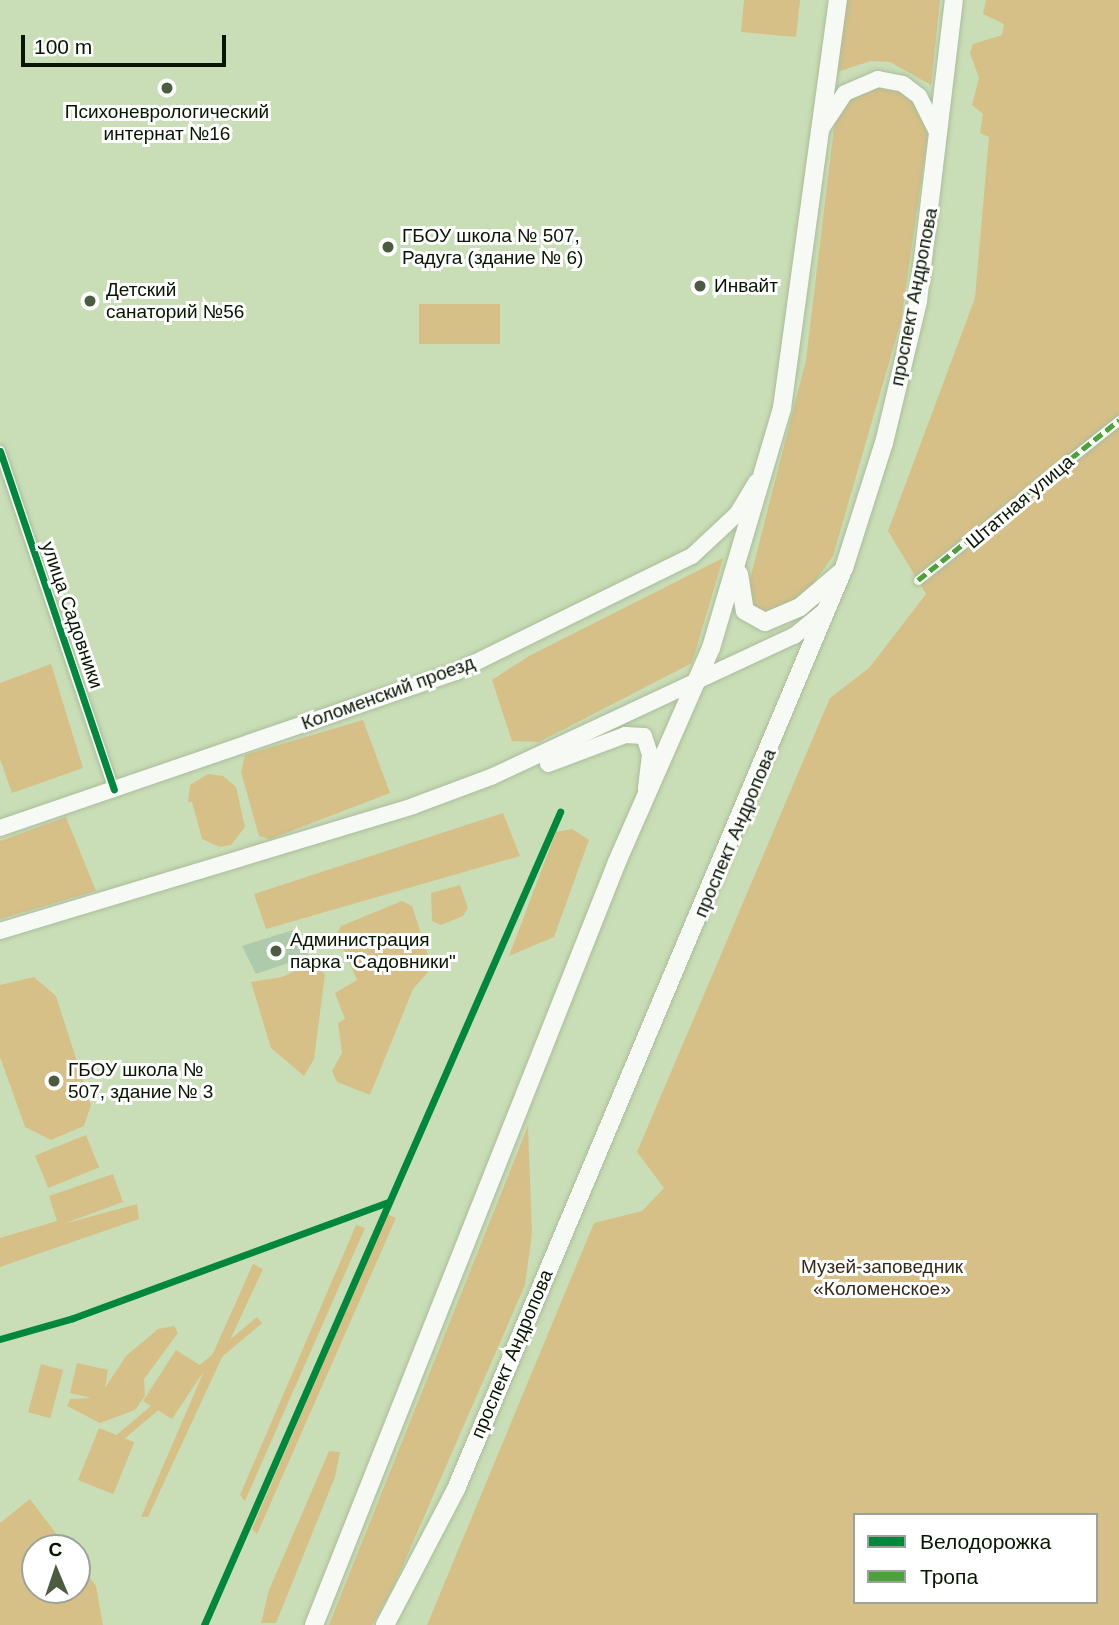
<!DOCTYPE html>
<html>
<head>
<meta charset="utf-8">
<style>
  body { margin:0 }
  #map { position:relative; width:1119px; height:1625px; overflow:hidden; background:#c9deb6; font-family:Arial,sans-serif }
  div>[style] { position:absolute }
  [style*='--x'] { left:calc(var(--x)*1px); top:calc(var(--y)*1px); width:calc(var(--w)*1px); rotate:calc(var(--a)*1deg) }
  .green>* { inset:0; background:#d6c088; transform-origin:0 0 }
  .building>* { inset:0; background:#adcaaa }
  .roads { filter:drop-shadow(0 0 2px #abbc9c) drop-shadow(0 0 2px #abbc9c) }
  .pedestrian>* { height:9px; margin:-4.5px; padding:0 4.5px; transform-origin:4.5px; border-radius:4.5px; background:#f7faf4 }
  .minor>* { height:10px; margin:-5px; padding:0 5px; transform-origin:5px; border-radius:5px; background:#f7faf4 }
  .secondary>* { height:16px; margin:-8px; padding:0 8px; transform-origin:8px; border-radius:8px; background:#f7faf4 }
  .primary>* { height:18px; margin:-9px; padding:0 9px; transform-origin:9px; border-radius:9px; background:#f7faf4 }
  .quiet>* { height:5px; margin-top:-2.5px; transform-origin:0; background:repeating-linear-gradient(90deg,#4ca13c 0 10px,transparent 0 15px) }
  .cycleway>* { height:7px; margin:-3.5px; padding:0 3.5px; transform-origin:3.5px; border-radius:3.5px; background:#00873e }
  .dots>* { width:19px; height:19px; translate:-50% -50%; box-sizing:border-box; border:4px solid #fff; border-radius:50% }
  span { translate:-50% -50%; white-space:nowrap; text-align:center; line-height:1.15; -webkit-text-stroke:6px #fff; paint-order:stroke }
  .poi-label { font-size:19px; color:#081600 }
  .left { translate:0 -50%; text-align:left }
  .street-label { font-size:19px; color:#081600 }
  .park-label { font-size:19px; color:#372918 }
  .legend { position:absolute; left:853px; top:1513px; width:245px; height:91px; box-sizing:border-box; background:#fff; border:2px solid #9ca299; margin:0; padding:9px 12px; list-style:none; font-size:21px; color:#081600 }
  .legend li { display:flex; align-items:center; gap:14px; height:35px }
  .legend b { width:35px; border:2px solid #9ca299 }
  .north { position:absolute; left:21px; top:1534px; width:70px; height:70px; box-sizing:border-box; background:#fff; border:2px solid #9ca299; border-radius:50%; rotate:358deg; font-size:19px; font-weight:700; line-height:28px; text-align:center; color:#081600 }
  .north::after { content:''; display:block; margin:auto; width:24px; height:32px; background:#4c5c40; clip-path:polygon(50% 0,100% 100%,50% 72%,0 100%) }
  .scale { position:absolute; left:21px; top:35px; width:205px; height:32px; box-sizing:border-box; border:4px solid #081600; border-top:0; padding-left:9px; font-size:21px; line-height:24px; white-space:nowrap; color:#081600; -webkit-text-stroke:5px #fff; paint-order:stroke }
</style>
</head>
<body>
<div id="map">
  <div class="green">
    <i style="clip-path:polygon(744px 0,800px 0,796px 37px,741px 32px)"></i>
    <i style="clip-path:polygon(843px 0,940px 0,931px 85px,890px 62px,871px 61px,837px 72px)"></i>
    <i style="clip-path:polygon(evenodd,986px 0,1119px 0,1119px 1625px,427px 1625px,594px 1223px,642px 1211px,664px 1188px,637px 1152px,830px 698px,869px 668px,926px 594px,888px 531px,975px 298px,989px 137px,980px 133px,983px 114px,972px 105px,979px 78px,970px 53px,973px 44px,1002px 35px,1004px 24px,983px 14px,986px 0,855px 1515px,1096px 1515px,1096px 1602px,855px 1602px,855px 1515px)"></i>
    <i style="clip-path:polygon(874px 87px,902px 92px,918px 104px,929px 128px,901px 321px,833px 556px,808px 591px,783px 610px,762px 614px,747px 598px,750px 579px,806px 360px,835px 119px,844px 101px)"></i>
    <i style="left:419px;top:304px;width:81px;height:40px"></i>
    <i style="clip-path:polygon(723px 558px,692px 663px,539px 742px,512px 741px,492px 680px,529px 656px)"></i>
    <i style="clip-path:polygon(51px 664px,83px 768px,12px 793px,0 759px,0 683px)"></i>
    <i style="clip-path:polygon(363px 720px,390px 793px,270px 839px,259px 836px,241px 772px,245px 755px)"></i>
    <i style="clip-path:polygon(208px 774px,223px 776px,236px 787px,245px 827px,231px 845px,220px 847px,202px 839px,192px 802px,188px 802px,190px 785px)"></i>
    <i style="clip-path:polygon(503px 813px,520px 856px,266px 929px,254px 894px)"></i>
    <i style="clip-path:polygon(66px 817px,96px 891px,0 919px,0 841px)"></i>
    <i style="clip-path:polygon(572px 829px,589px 840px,554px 937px,509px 956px,556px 832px)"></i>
    <i style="clip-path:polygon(460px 885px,468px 908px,463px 916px,441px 925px,432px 921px,431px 893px)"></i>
    <i style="clip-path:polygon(402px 901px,412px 906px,429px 958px,428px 972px,413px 989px,370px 1095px,337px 1082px,332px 1071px,342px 1053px,338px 1023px,345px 1019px,335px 993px,357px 980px,337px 933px,341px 926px)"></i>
    <i style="clip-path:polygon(310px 964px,325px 974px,314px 1059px,304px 1076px,271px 1048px,251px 982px,282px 977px)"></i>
    <i style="clip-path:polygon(34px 977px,56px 996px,91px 1105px,84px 1126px,51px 1140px,25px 1127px,0 1057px,0 985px)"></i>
    <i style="clip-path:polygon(528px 1126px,532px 1234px,525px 1285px,393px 1588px,372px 1625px,329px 1625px)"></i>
    <i style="left:86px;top:1135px;width:35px;height:55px;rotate:68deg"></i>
    <i style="clip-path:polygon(113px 1174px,123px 1202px,63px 1224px,137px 1204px,139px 1219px,0 1267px,0 1238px,57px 1221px,49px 1196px)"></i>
    <i style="clip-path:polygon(387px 1214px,396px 1218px,257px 1534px,252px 1529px)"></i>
    <i style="clip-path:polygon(356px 1225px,365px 1228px,245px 1501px,240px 1495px)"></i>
    <i style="clip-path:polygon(253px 1264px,263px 1269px,148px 1517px,141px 1517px,204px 1371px,172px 1419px,143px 1401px,176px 1350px,206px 1369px)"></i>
    <i style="left:257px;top:1317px;width:8px;height:225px;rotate:50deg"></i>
    <i style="clip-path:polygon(174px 1326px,178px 1333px,144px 1379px,145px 1396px,135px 1410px,100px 1423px,67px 1406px,70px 1399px,91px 1398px,70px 1393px,77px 1363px,108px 1370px,105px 1388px,126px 1356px,158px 1329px)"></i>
    <i style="left:41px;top:1364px;width:23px;height:50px;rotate:15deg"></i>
    <i style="left:99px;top:1428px;width:38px;height:56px;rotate:22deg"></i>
    <i style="clip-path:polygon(329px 1451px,340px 1452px,335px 1477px,276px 1623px,261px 1623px,269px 1590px)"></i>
    <i style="clip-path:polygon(30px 1499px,67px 1548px,35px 1548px,35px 1590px,77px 1590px,77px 1561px,96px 1586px,103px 1625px,0 1625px,0 1523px)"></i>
  </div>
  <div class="building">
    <i style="clip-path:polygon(293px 930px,309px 956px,256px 974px,242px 946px)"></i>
  </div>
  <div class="roads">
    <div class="pedestrian">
      <i style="--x:918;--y:580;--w:257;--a:-38.5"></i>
    </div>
    <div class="minor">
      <i style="--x:0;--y:451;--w:357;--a:71.4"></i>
    </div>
    <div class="secondary">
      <i style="--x:821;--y:129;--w:43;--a:-56.3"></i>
      <i style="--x:845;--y:93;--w:36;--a:-23"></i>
      <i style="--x:878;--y:79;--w:25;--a:11"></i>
      <i style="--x:903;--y:84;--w:20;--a:37"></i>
      <i style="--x:919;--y:96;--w:42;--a:63.4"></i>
      <i style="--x:548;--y:764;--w:82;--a:-20.6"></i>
      <i style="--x:625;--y:735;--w:19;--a:3"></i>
      <i style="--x:644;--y:736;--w:20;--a:72"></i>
      <i style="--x:650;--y:755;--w:34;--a:97"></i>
      <i style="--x:0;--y:828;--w:482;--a:-18.9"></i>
      <i style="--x:456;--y:672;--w:263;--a:-26.2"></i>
      <i style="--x:692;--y:556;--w:62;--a:-43"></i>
      <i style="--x:737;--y:514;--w:37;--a:-59"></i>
      <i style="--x:0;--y:931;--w:432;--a:-16.8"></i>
      <i style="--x:413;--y:806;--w:83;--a:-20.4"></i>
      <i style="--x:491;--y:777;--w:334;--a:-25"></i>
      <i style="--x:794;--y:636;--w:43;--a:-39.3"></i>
    </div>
    <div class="primary">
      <i style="--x:739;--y:574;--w:37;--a:81"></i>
      <i style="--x:745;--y:611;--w:23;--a:29"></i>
      <i style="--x:765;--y:622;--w:38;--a:-23"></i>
      <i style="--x:800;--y:607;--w:52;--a:-40.4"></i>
      <i style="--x:314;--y:1625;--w:821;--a:-68.34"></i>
      <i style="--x:617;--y:862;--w:234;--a:-66.3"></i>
      <i style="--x:711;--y:648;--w:250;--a:-73.5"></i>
      <i style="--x:782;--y:408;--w:412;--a:-82.2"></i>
      <i style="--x:385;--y:1625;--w:153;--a:-62.4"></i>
      <i style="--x:456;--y:1489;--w:999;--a:-67.16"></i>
      <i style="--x:844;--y:568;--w:131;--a:-72.3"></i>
      <i style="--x:884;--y:443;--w:146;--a:-76.5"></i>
      <i style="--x:918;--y:301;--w:303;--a:-83.2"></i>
    </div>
  </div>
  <div class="quiet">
    <i style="--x:918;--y:580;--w:257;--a:-38.5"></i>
  </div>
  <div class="cycleway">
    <i style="--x:0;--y:451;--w:357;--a:71.4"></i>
    <i style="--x:0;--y:1339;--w:76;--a:-16"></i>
    <i style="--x:73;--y:1318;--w:336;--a:-20.2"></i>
    <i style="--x:204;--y:1625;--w:888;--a:-66.35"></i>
  </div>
  <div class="dots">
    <i style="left:167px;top:88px;background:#4c5c40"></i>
    <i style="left:388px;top:247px;background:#4c5c40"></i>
    <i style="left:700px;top:286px;background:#4c5c40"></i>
    <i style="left:90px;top:301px;background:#4c5c40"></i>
    <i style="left:276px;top:951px;background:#4c5c40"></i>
    <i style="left:54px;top:1081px;background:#4c5c40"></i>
  </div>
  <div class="poi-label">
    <span style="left:167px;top:123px">Психоневрологический<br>интернат №16</span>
    <span class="left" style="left:402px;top:247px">ГБОУ школа № 507,<br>Радуга (здание № 6)</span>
    <span class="left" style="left:714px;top:286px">Инвайт</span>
    <span class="left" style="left:106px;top:301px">Детский<br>санаторий №56</span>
    <span class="left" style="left:290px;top:951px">Администрация<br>парка "Садовники"</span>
    <span class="left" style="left:68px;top:1081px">ГБОУ школа №<br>507, здание № 3</span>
  </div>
  <div class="street-label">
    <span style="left:914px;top:297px;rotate:-79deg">проспект Андропова</span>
    <span style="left:1020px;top:502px;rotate:-40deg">Штатная улица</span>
    <span style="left:72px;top:615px;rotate:71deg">улица Садовники</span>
    <span style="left:388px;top:693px;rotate:-20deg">Коломенский проезд</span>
    <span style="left:735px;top:833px;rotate:-67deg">проспект Андропова</span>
    <span style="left:512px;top:1354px;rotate:-67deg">проспект Андропова</span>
  </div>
  <div class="park-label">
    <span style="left:882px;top:1278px">Музей-заповедник<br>«Коломенское»</span>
  </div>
  <ul class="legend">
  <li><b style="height:9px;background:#00873e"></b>Велодорожка</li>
  <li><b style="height:9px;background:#4ca13c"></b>Тропа</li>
  </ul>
  <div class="north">С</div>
  <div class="scale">100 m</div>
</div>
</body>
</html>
